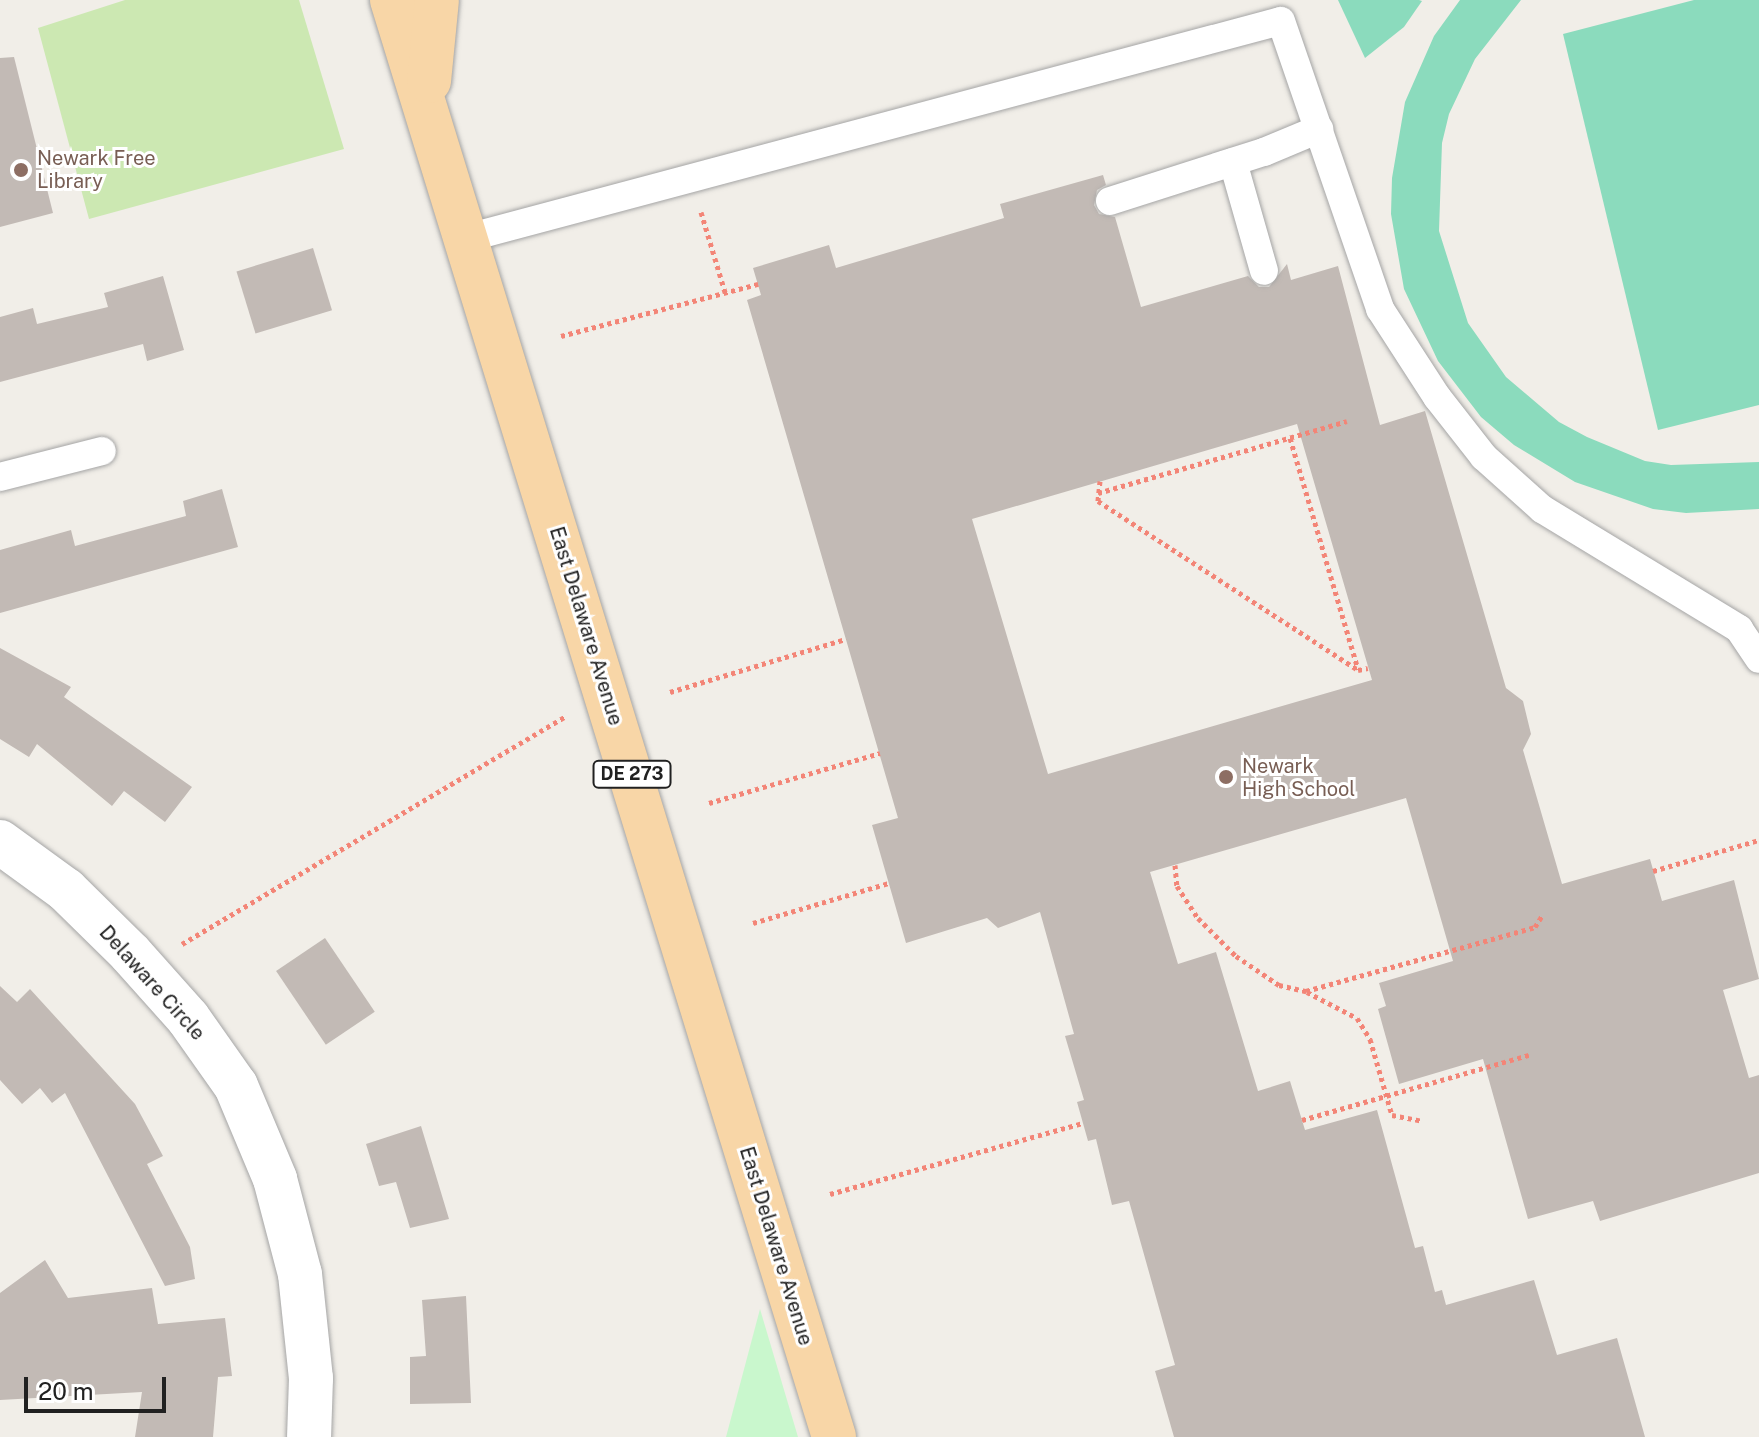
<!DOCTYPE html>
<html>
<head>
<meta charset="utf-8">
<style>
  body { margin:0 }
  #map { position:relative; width:1759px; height:1437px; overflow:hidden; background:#f1eee8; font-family:"Public Sans",sans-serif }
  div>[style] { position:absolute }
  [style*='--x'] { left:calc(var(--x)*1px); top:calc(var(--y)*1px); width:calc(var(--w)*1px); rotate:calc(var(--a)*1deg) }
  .grass>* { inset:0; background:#cce8b2 }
  .park>* { inset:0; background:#c9f7cd }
  .pitch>* { inset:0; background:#8bdbbd }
  .building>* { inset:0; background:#c2bab5; transform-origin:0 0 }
  .path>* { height:5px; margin-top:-2.5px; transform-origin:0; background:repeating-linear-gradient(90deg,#f38577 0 4px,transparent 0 8px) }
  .roads { filter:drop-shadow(0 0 2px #a5a5a5) drop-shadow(0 0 2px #a5a5a5) }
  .lane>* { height:28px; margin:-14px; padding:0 14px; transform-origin:14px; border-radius:14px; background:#fff }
  .street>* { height:44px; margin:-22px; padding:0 22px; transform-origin:22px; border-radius:22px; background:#fff }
  .primary>* { height:44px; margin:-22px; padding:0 22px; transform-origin:22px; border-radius:22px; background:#f8d6a7 }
  .dots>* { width:22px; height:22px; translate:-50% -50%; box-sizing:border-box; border:4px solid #fff; border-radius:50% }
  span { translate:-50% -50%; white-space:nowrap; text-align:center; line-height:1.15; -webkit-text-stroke:6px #fff; paint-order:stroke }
  .shield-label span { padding:2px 6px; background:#fff; border:2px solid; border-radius:6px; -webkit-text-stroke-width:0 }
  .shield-label { font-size:18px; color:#212121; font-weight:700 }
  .education-label { font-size:20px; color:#785e54 }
  .left { translate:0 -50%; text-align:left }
  .street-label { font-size:20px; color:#212121 }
  .scale { position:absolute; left:24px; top:1377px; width:142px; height:36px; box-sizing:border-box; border:4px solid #212121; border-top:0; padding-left:10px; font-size:24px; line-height:28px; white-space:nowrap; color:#212121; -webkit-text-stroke:6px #fff; paint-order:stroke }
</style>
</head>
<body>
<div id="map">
  <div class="grass">
    <i style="clip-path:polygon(125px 0,299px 0,344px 149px,89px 219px,38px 28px)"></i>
  </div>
  <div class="park">
    <i style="clip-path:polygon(760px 1309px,798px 1437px,726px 1437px)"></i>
  </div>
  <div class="pitch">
    <i style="clip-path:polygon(1338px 0,1419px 0,1422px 1px,1404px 27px,1365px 58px)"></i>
    <i style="clip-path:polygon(1460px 0,1521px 0,1475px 59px,1449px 114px,1442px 143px,1439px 231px,1468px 323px,1506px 377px,1559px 422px,1587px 437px,1645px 461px,1671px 465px,1759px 462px,1759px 509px,1686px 513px,1653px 509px,1575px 482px,1514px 445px,1481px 417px,1438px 361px,1404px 289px,1391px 214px,1392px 178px,1405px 102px,1434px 36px)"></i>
    <i style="clip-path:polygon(1694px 0,1759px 0,1759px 405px,1658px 430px,1563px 34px)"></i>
  </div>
  <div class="building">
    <i style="clip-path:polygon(14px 57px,53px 213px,0 227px,0 58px)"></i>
    <i style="clip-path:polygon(evenodd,1103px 175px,1106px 185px,1097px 190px,1094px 205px,1099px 214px,1115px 217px,1141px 307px,1248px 276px,1259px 287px,1269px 287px,1287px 264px,1291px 280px,1338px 266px,1380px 425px,1425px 411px,1506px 688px,1523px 701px,1531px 734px,1523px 750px,1562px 884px,1650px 859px,1662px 901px,1734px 880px,1759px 979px,1723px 990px,1749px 1078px,1759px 1075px,1759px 1173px,1600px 1221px,1593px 1201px,1528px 1219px,1483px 1059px,1399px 1084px,1378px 1009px,1386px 1006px,1379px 983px,1453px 961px,1406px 798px,1150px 872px,1178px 964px,1216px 952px,1258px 1091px,1290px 1081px,1305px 1130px,1377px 1110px,1415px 1248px,1423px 1246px,1435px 1292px,1442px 1290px,1446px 1305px,1534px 1280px,1557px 1355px,1617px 1338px,1645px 1437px,1174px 1437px,1155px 1371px,1175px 1365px,1129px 1201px,1112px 1205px,1096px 1139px,1088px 1141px,1077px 1102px,1084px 1100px,1065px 1036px,1074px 1034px,1040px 912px,998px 928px,987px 918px,906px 943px,872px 825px,898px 818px,747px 300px,761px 295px,753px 268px,829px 245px,836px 268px,1004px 218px,1000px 204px,1103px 175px,1297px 424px,1372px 680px,1048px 774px,972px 519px,1297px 424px)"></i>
    <i style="left:313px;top:248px;width:65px;height:80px;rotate:73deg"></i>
    <i style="clip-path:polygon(163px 276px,184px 350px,147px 361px,143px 344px,0 382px,0 317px,33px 308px,37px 324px,108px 307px,104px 293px)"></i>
    <i style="clip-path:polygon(222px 489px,238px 547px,0 613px,0 550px,71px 530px,75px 546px,186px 516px,183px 501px)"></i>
    <i style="clip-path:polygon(0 648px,71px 687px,64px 697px,192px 787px,165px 822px,124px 791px,112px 806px,37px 744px,29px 757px,0 739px)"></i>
    <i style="left:325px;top:938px;width:89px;height:59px;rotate:56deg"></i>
    <i style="clip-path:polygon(0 986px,17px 1002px,30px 989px,135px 1104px,163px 1156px,147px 1164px,190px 1247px,195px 1279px,165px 1286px,65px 1093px,52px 1103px,40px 1088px,22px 1104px,0 1080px)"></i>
    <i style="clip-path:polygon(421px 1126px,449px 1219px,410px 1228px,396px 1182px,379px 1186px,366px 1144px)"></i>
    <i style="clip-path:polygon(45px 1260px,68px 1298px,152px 1288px,158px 1324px,225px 1318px,232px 1376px,218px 1377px,213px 1437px,135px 1437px,142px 1392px,0 1400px,0 1293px)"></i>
    <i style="clip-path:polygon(466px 1296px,471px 1403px,410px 1404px,410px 1357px,426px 1356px,422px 1300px)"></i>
  </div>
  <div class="path">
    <i style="--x:701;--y:212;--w:84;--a:73.3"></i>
    <i style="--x:561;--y:336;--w:204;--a:-14.8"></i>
    <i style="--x:1290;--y:438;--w:241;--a:73.6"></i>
    <i style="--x:1100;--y:481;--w:20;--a:96"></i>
    <i style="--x:1098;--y:501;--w:310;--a:33"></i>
    <i style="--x:1358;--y:670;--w:10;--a:-11"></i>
    <i style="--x:1098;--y:493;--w:259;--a:-16.1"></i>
    <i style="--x:670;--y:692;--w:184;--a:-16.8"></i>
    <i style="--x:709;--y:803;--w:178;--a:-16.3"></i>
    <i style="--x:1175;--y:865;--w:21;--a:85"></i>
    <i style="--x:1177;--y:886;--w:38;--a:57"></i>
    <i style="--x:1198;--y:918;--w:54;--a:45"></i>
    <i style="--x:1236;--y:956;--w:52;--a:34"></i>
    <i style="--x:1279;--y:985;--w:28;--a:13"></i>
    <i style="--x:1306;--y:991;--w:238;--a:-15.6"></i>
    <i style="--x:1535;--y:927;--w:15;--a:-58"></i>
    <i style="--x:1653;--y:871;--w:110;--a:-16.3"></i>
    <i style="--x:753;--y:923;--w:142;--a:-16.4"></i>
    <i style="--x:182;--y:944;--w:447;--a:-30.7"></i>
    <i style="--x:1307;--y:992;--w:56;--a:27.5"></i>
    <i style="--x:1357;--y:1018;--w:25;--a:58"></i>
    <i style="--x:1370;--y:1039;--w:79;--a:73.9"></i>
    <i style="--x:1392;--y:1115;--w:31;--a:11"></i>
    <i style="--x:1302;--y:1120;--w:236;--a:-16"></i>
    <i style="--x:830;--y:1194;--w:263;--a:-15.7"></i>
  </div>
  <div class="roads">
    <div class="lane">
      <i style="--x:1233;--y:162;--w:113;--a:74.1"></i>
      <i style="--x:1110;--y:201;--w:162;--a:-17.7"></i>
      <i style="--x:1264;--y:152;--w:60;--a:-22.7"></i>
      <i style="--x:467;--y:238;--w:842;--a:-14.93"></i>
      <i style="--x:1281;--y:21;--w:305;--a:71"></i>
      <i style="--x:1380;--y:309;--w:105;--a:57.1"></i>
      <i style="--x:1437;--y:397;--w:76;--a:51.9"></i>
      <i style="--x:1484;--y:457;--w:78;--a:41.9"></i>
      <i style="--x:1542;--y:509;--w:231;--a:31.3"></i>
      <i style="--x:1739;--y:629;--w:36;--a:56"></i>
      <i style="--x:0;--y:477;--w:105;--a:-14.3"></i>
    </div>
    <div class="street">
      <i style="--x:0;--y:842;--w:82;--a:36"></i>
      <i style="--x:66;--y:890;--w:90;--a:44.5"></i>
      <i style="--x:130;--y:953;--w:87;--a:48.3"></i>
      <i style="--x:188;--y:1018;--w:83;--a:54.8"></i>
      <i style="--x:236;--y:1086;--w:101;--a:67.2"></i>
      <i style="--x:275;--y:1179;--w:98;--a:75.3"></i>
      <i style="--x:300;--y:1274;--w:105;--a:84"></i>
      <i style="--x:311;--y:1378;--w:59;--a:91.9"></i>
    </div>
    <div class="primary">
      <i style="--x:392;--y:0;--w:1503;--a:72.9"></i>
      <i style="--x:429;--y:81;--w:81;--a:-84.4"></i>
    </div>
  </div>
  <div class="dots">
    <i style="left:21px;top:170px;background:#8d6e63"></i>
    <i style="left:1226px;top:777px;background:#8d6e63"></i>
  </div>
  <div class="shield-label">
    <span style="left:632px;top:774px">DE 273</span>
  </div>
  <div class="education-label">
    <span class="left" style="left:37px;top:170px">Newark Free<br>Library</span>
    <span class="left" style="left:1242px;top:778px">Newark<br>High School</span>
  </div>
  <div class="street-label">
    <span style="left:586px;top:626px;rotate:73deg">East Delaware Avenue</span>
    <span style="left:152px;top:983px;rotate:48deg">Delaware Circle</span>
    <span style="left:776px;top:1246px;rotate:73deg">East Delaware Avenue</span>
  </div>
  <div class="scale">20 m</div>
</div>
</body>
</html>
